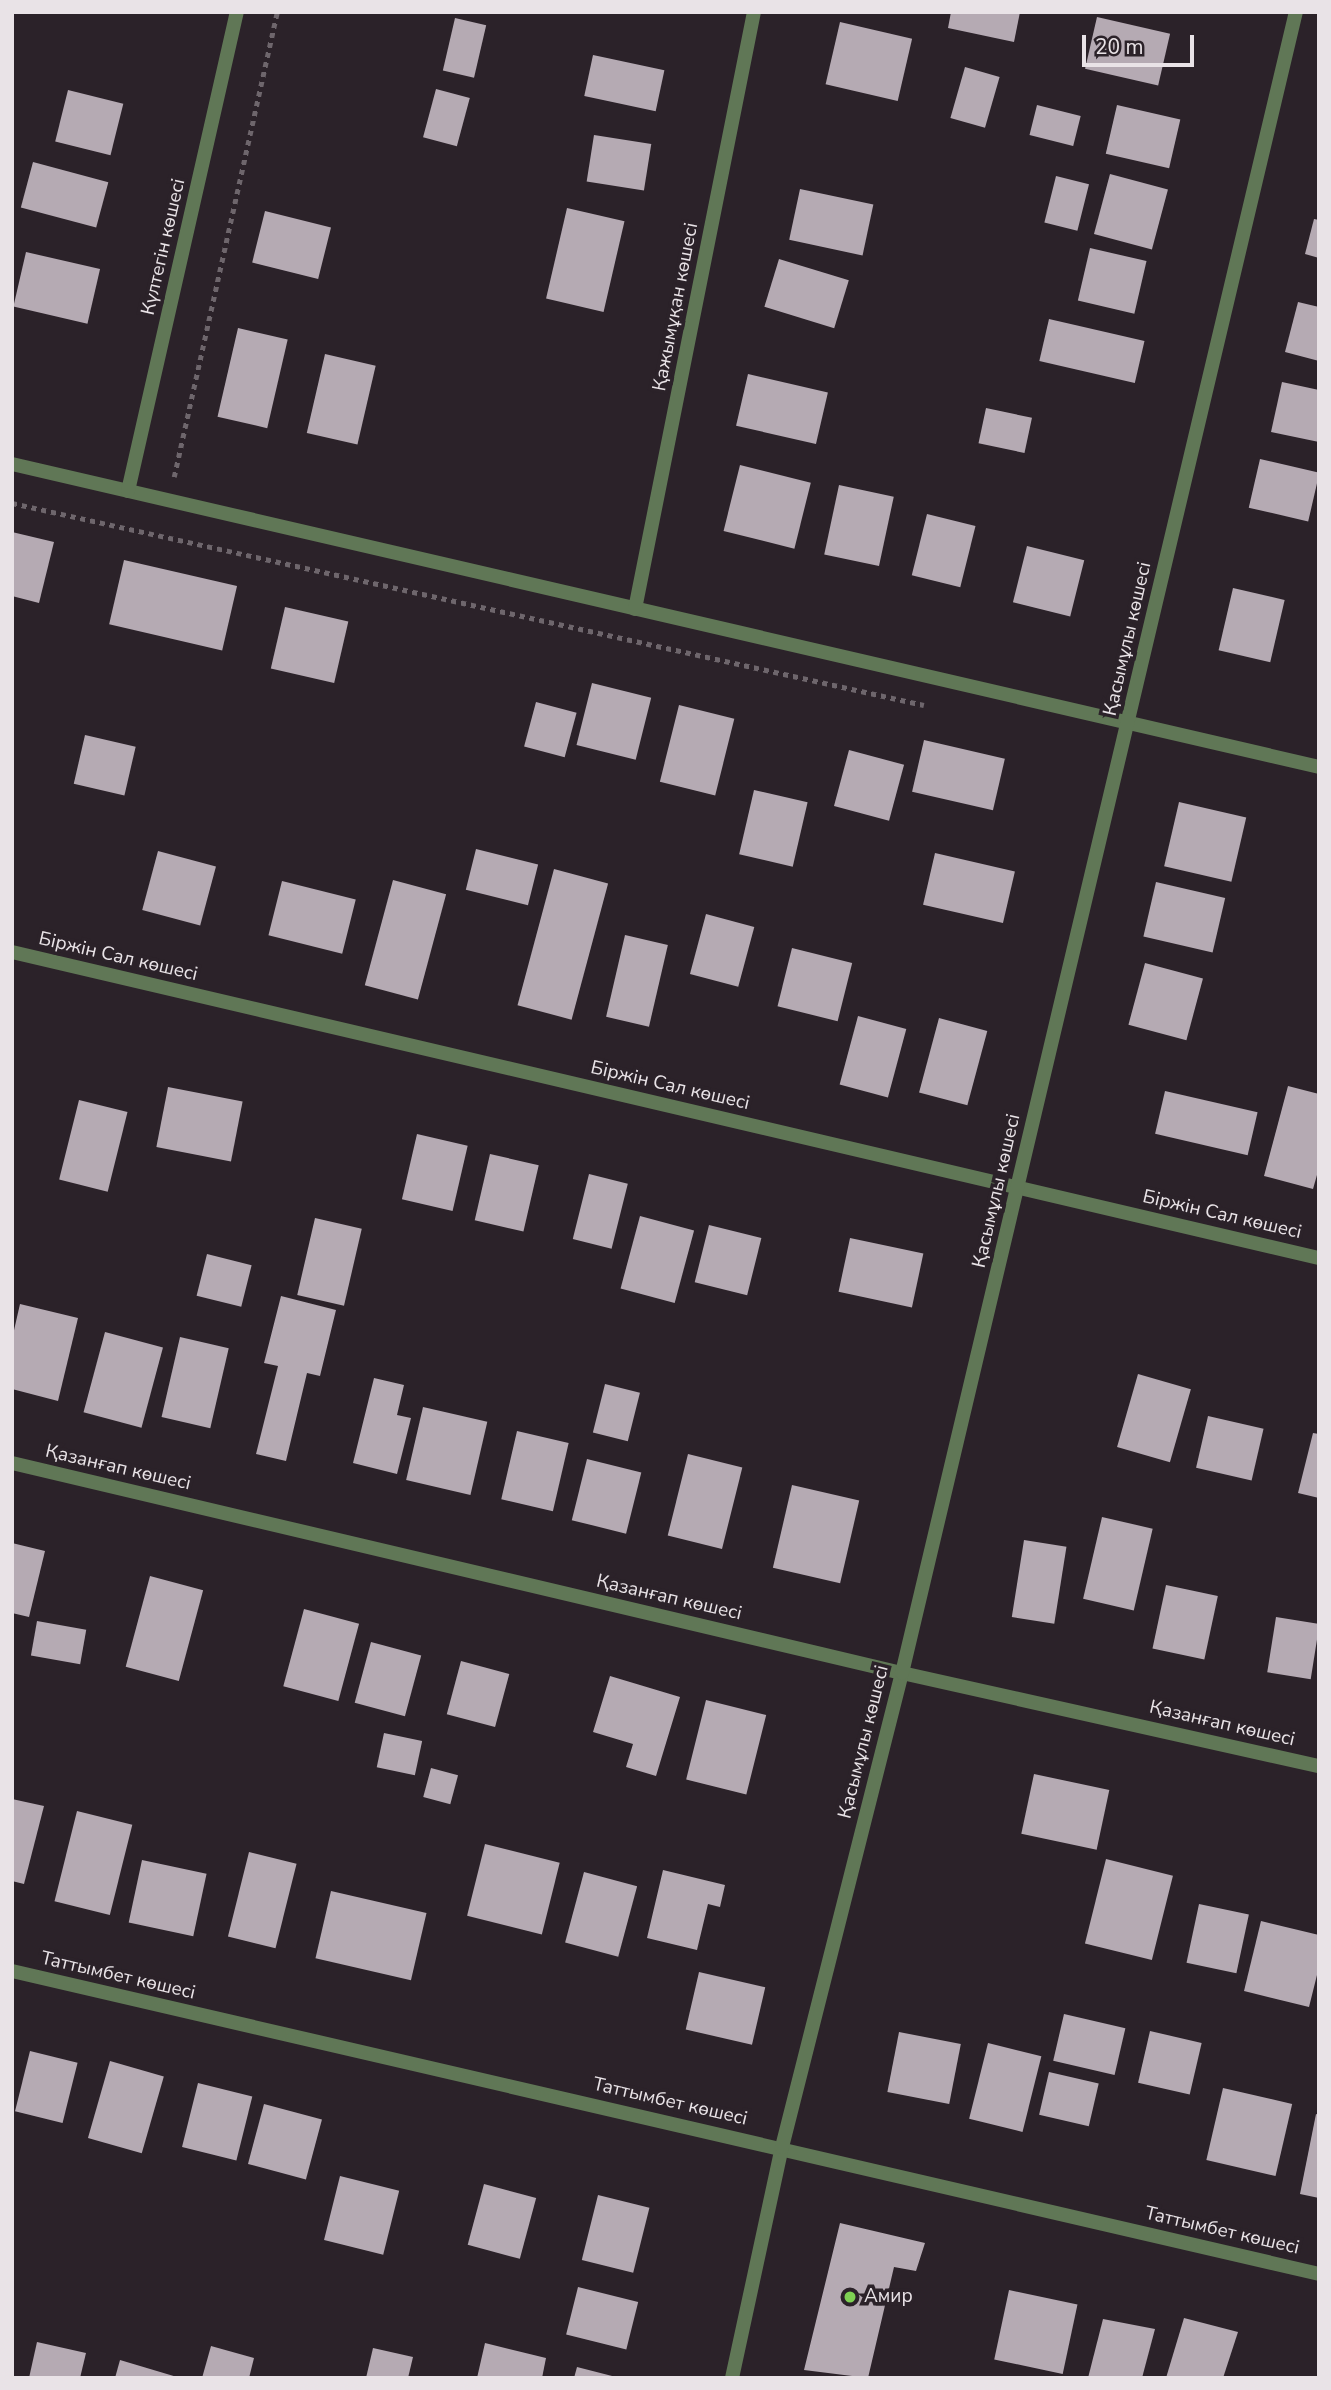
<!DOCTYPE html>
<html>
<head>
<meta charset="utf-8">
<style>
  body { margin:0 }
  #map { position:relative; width:1331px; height:2390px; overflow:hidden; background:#2b2229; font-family:"Nunito Sans",sans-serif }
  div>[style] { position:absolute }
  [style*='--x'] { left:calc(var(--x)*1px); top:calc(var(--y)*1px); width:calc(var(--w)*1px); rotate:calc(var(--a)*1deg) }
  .building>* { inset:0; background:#b5aab3; transform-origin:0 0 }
  .path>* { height:4.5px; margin-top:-2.25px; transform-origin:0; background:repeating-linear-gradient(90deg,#6e666c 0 5px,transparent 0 10px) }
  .street>* { height:14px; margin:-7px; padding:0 7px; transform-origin:7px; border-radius:7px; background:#607756 }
  .dots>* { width:19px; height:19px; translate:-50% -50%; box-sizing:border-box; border:4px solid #2b2229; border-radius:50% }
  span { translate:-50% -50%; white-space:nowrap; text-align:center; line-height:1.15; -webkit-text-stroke:7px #2b2229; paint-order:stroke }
  .street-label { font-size:19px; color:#e9e3e7 }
  .poi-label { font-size:19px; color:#e9e3e7 }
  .left { translate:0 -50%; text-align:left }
  .frame { position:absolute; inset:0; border:14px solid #e9e3e7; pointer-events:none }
  .scale { position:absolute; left:1082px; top:35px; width:112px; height:32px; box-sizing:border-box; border:4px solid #e9e3e7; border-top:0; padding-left:9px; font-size:21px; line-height:24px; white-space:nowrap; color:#e9e3e7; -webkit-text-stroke:5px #2b2229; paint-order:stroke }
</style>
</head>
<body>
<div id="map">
  <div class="building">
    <i style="clip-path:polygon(951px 12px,1020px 12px,1014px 42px,948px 28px)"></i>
    <i style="left:1097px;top:17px;width:75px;height:53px;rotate:13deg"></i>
    <i style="left:455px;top:18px;width:32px;height:54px;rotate:13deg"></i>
    <i style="left:840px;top:22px;width:74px;height:64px;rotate:13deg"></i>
    <i style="left:593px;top:55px;width:73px;height:42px;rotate:12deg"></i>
    <i style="left:965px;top:67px;width:36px;height:53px;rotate:16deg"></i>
    <i style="left:436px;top:89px;width:35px;height:50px;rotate:15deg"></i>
    <i style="left:68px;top:90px;width:57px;height:53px;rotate:14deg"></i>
    <i style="left:1037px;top:105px;width:45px;height:31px;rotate:14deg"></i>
    <i style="left:1117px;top:105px;width:65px;height:50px;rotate:13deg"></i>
    <i style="left:594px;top:135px;width:58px;height:47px;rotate:9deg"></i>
    <i style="left:33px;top:162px;width:78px;height:47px;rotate:15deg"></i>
    <i style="left:1110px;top:174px;width:60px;height:62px;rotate:15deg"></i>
    <i style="left:1056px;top:176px;width:34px;height:48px;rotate:14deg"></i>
    <i style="left:800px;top:189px;width:75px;height:52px;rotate:12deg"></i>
    <i style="left:567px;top:208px;width:59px;height:93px;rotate:13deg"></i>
    <i style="left:265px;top:211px;width:68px;height:53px;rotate:14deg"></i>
    <i style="clip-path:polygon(1314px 219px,1319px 220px,1319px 258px,1305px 254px)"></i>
    <i style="left:1090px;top:248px;width:58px;height:54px;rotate:13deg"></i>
    <i style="left:26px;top:252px;width:76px;height:56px;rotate:13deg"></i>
    <i style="left:779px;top:259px;width:73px;height:50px;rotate:17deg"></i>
    <i style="clip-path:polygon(1298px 302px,1319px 307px,1319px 361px,1285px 352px)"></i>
    <i style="left:1049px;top:319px;width:98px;height:43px;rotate:13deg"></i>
    <i style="left:238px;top:328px;width:51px;height:91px;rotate:13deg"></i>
    <i style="left:325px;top:354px;width:52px;height:81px;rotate:13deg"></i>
    <i style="left:748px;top:374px;width:82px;height:53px;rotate:13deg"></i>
    <i style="clip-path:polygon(1282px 382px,1319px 390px,1319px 442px,1271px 432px)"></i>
    <i style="left:986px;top:408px;width:47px;height:36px;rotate:12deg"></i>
    <i style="left:1260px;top:459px;width:61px;height:50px;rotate:13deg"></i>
    <i style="left:740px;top:465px;width:73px;height:68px;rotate:14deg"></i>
    <i style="left:839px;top:485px;width:56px;height:71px;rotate:12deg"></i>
    <i style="left:927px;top:514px;width:50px;height:63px;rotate:14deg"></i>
    <i style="clip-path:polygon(12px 532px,54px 542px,39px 603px,12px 596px)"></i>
    <i style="left:1027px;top:546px;width:59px;height:58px;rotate:14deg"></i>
    <i style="left:124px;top:560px;width:116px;height:66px;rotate:13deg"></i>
    <i style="left:1233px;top:588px;width:53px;height:64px;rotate:13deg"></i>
    <i style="left:285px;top:607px;width:65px;height:63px;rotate:13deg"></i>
    <i style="left:592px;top:683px;width:61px;height:64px;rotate:14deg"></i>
    <i style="left:536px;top:702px;width:42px;height:46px;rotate:15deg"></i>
    <i style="left:679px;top:705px;width:57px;height:79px;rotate:14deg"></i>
    <i style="left:85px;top:735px;width:52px;height:50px;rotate:13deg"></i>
    <i style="left:924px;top:740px;width:83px;height:53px;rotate:13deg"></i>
    <i style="left:849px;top:750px;width:57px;height:58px;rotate:15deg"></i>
    <i style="left:754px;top:790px;width:55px;height:66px;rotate:13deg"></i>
    <i style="left:1179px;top:802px;width:69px;height:66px;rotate:13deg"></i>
    <i style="left:476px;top:849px;width:64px;height:42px;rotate:14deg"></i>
    <i style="left:158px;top:851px;width:60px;height:61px;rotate:15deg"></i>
    <i style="left:935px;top:853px;width:82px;height:53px;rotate:13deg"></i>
    <i style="left:554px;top:869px;width:56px;height:141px;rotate:15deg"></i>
    <i style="left:393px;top:880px;width:55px;height:109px;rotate:15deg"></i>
    <i style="left:282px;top:881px;width:76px;height:56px;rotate:14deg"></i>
    <i style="left:1156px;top:882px;width:71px;height:56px;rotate:13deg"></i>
    <i style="left:706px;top:914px;width:50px;height:62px;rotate:15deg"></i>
    <i style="left:625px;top:935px;width:44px;height:84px;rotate:13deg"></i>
    <i style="left:792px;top:948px;width:62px;height:60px;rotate:14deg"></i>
    <i style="left:1145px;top:963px;width:60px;height:64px;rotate:15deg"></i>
    <i style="left:858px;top:1016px;width:50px;height:71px;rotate:15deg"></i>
    <i style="left:939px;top:1018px;width:50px;height:77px;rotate:15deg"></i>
    <i style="clip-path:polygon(1288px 1086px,1319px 1094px,1319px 1168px,1313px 1189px,1264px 1176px)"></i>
    <i style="left:168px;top:1087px;width:76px;height:61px;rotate:11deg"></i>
    <i style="left:1165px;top:1091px;width:95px;height:44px;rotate:13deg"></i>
    <i style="left:79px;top:1100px;width:50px;height:82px;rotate:14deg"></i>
    <i style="left:417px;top:1134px;width:52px;height:67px;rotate:13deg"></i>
    <i style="left:490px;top:1154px;width:50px;height:68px;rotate:13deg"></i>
    <i style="left:589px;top:1174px;width:40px;height:67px;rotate:14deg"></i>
    <i style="left:640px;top:1216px;width:56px;height:75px;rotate:15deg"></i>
    <i style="left:315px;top:1218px;width:48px;height:79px;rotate:13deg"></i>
    <i style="left:709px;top:1225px;width:54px;height:59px;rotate:14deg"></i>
    <i style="left:850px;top:1238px;width:75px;height:55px;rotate:12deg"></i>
    <i style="left:207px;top:1254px;width:46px;height:43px;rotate:14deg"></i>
    <i style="clip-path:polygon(281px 1296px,336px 1310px,320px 1376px,307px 1373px,286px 1461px,256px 1454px,278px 1366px,264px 1363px)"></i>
    <i style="clip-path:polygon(20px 1304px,78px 1318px,58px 1401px,12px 1389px,12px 1339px)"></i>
    <i style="left:105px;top:1332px;width:60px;height:83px;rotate:15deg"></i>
    <i style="left:180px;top:1337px;width:50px;height:82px;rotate:13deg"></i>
    <i style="left:1138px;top:1374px;width:55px;height:76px;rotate:16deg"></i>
    <i style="clip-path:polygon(374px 1378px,404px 1385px,397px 1415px,411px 1418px,397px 1474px,353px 1463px)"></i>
    <i style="left:605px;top:1384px;width:36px;height:50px;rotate:14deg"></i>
    <i style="left:423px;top:1407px;width:66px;height:75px;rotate:13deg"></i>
    <i style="left:1208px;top:1416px;width:57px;height:53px;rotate:13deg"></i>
    <i style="left:517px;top:1431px;width:53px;height:70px;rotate:13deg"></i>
    <i style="clip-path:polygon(1313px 1433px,1319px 1434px,1319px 1498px,1298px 1493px)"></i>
    <i style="left:688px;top:1454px;width:56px;height:84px;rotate:14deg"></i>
    <i style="left:587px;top:1459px;width:56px;height:63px;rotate:14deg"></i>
    <i style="left:792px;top:1485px;width:69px;height:85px;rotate:13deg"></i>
    <i style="left:1102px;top:1517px;width:52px;height:84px;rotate:13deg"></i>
    <i style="left:1024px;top:1540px;width:43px;height:78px;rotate:9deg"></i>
    <i style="clip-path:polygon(12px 1543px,45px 1551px,29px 1617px,12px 1613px)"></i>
    <i style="left:150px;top:1576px;width:55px;height:94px;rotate:15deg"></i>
    <i style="left:1166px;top:1585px;width:53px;height:65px;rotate:12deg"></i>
    <i style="left:304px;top:1609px;width:57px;height:80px;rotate:15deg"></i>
    <i style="left:1276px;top:1617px;width:44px;height:56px;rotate:9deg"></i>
    <i style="left:37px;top:1621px;width:50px;height:35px;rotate:10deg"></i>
    <i style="left:371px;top:1642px;width:52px;height:63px;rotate:15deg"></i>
    <i style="left:461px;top:1661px;width:50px;height:55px;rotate:15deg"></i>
    <i style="clip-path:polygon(610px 1676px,680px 1697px,656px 1776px,626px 1767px,633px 1744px,593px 1732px)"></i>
    <i style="left:706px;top:1700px;width:62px;height:82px;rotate:14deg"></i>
    <i style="left:384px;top:1733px;width:39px;height:35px;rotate:12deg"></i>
    <i style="left:431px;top:1768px;width:28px;height:30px;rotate:15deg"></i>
    <i style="left:1034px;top:1774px;width:77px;height:61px;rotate:12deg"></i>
    <i style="clip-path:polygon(12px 1799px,44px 1806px,24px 1884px,12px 1881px)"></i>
    <i style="left:77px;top:1811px;width:57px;height:93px;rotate:14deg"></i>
    <i style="left:485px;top:1844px;width:77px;height:74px;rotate:14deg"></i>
    <i style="left:249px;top:1852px;width:49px;height:87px;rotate:14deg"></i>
    <i style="left:1106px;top:1859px;width:69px;height:87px;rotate:14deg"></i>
    <i style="left:142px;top:1860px;width:66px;height:64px;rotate:12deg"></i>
    <i style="clip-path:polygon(663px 1870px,725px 1885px,720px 1907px,708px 1904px,697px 1950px,647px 1938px)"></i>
    <i style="left:584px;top:1872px;width:55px;height:73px;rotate:15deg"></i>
    <i style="left:331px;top:1891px;width:98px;height:69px;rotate:13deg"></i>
    <i style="left:1199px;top:1904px;width:51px;height:60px;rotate:12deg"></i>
    <i style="clip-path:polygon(1261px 1921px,1319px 1935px,1319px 1967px,1309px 2007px,1244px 1991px)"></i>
    <i style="left:699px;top:1972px;width:68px;height:59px;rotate:13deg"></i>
    <i style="left:1064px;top:2014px;width:63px;height:48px;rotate:13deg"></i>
    <i style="left:1150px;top:2031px;width:53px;height:53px;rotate:13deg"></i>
    <i style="left:899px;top:2032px;width:63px;height:61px;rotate:11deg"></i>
    <i style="left:988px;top:2043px;width:55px;height:78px;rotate:14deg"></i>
    <i style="left:30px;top:2051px;width:49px;height:62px;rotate:14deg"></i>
    <i style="left:110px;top:2061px;width:56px;height:80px;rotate:16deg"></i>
    <i style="left:1049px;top:2072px;width:51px;height:44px;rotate:13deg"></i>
    <i style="left:198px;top:2083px;width:56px;height:66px;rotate:14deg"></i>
    <i style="left:1223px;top:2088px;width:71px;height:74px;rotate:13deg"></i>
    <i style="left:264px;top:2104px;width:60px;height:62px;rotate:15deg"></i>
    <i style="clip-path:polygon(1316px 2114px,1319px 2115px,1319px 2198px,1300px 2194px)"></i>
    <i style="left:340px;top:2176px;width:61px;height:66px;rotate:14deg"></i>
    <i style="left:484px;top:2184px;width:54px;height:63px;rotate:15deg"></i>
    <i style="left:598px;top:2195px;width:53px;height:67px;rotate:14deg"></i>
    <i style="clip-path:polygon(840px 2223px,925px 2243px,916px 2271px,894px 2267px,868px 2378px,804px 2370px)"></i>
    <i style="left:578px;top:2287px;width:62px;height:49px;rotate:14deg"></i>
    <i style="left:1009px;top:2290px;width:70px;height:71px;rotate:12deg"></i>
    <i style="clip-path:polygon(1184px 2318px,1238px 2332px,1223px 2378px,1166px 2378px)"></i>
    <i style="clip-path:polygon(1103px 2319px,1155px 2329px,1142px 2378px,1088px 2378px)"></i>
    <i style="clip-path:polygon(37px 2342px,86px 2353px,80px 2378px,29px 2378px)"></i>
    <i style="clip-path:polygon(485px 2343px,546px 2358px,542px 2378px,477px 2378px)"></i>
    <i style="clip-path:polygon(211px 2346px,254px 2358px,249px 2378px,202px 2378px)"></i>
    <i style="clip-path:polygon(373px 2348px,413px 2357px,408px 2378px,366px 2378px)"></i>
    <i style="clip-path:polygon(120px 2360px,177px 2377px,177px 2378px,115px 2378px)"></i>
    <i style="clip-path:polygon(577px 2367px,616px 2377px,616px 2378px,574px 2378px)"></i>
  </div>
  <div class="path">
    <i style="--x:174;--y:477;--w:476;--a:-77.5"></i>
    <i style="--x:12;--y:503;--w:934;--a:12.49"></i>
  </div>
  <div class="street">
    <i style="--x:12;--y:464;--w:1342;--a:13.05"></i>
    <i style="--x:128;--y:491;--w:491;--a:-77.2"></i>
    <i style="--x:635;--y:609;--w:609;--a:-78.73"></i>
    <i style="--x:12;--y:952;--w:1342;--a:13.18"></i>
    <i style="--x:12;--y:1463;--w:914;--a:13.28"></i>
    <i style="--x:902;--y:1673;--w:427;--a:12.6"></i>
    <i style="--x:12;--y:1971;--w:1342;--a:13.05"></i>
    <i style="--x:732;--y:2378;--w:236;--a:-77.8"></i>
    <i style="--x:782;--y:2147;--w:489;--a:-75.8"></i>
    <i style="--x:902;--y:1673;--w:1707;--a:-76.66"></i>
  </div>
  <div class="dots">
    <i style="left:850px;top:2297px;background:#7ed153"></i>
  </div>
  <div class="street-label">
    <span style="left:164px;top:247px;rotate:-77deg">Күлтегін көшесі</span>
    <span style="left:676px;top:307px;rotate:-79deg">Қажымұқан көшесі</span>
    <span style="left:1128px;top:639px;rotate:-77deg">Қасымұлы көшесі</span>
    <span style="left:118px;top:957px;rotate:13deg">Біржін Сал көшесі</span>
    <span style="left:670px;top:1086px;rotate:13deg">Біржін Сал көшесі</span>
    <span style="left:997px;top:1191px;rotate:-77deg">Қасымұлы көшесі</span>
    <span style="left:1222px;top:1215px;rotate:13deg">Біржін Сал көшесі</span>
    <span style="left:118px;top:1468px;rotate:13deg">Қазанғап көшесі</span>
    <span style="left:669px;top:1598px;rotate:13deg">Қазанғап көшесі</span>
    <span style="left:1222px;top:1724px;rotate:13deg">Қазанғап көшесі</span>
    <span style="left:864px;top:1742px;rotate:-76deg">Қасымұлы көшесі</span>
    <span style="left:118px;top:1976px;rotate:13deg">Таттымбет көшесі</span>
    <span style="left:670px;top:2102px;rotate:13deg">Таттымбет көшесі</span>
    <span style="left:1222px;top:2231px;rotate:13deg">Таттымбет көшесі</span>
  </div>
  <div class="poi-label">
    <span class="left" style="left:864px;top:2297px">Амир</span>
  </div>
  <div class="frame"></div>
  <div class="scale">20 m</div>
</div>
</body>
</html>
